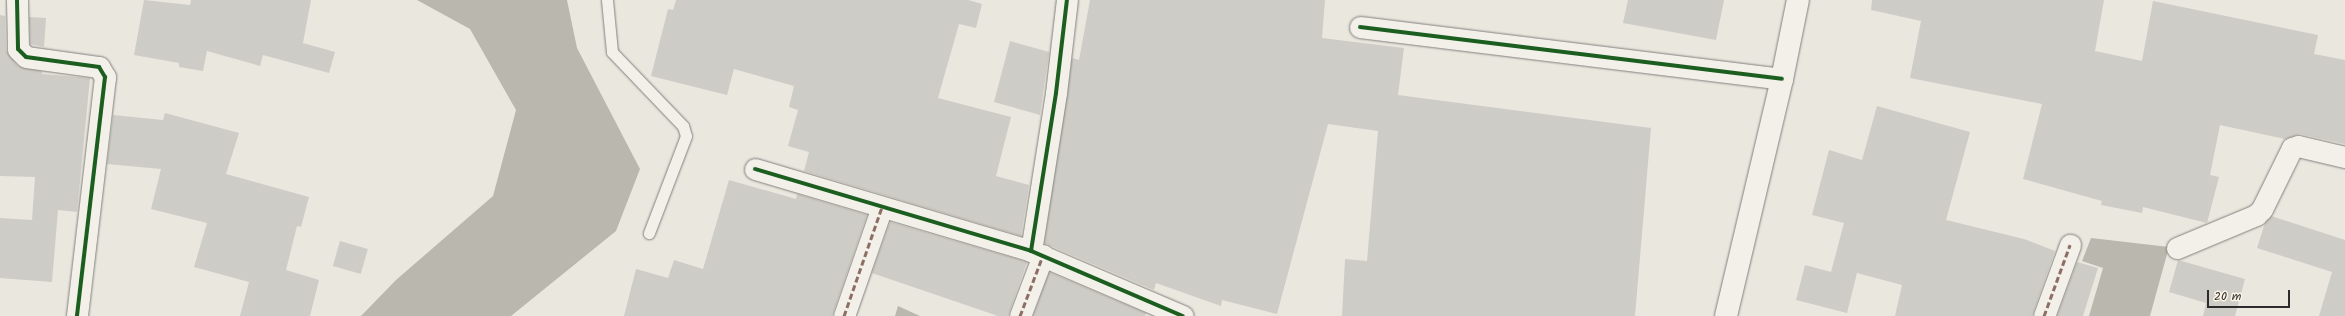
<!DOCTYPE html>
<html>
<head>
<meta charset="utf-8">
<style>
  body { margin:0 }
  #map { position:relative; width:2345px; height:316px; overflow:hidden; background:#eae7df; font-family:Kalam,sans-serif }
  div>[style] { position:absolute }
  [style*='--x'] { left:calc(var(--x)*1px); top:calc(var(--y)*1px); width:calc(var(--w)*1px); rotate:calc(var(--a)*1deg) }
  .water>* { inset:0; background:#bab7ae }
  .building>* { inset:0; background:#ceccc6; transform-origin:0 0 }
  .roads { filter:drop-shadow(0 0 1px #81807c) drop-shadow(0 0 1px #81807c) }
  .lane>* { height:11px; margin:-5.5px; padding:0 5.5px; transform-origin:5.5px; border-radius:5.5px; background:#f3f0ea }
  .street>* { height:21px; margin:-10.5px; padding:0 10.5px; transform-origin:10.5px; border-radius:10.5px; background:#f3f0ea }
  .secondary>* { height:22px; margin:-11px; padding:0 11px; transform-origin:11px; border-radius:11px; background:#f3f0ea }
  .quiet>* { height:3px; margin-top:-1.5px; transform-origin:0; background:repeating-linear-gradient(90deg,#8d6e63 0 6px,transparent 0 9px) }
  .cycleway>* { height:4px; margin:-2px; padding:0 2px; transform-origin:2px; border-radius:2px; background:#1b5e20 }
  span { translate:-50% -50%; white-space:nowrap; text-align:center; line-height:1.15; -webkit-text-stroke:3.5px #fcf5e5; paint-order:stroke }
  .scale { position:absolute; left:2207px; top:290px; width:83px; height:18px; box-sizing:border-box; border:2px solid #2b2b2b; border-top:0; padding-left:5px; font-size:12px; line-height:14px; white-space:nowrap; color:#2b2b2b; -webkit-text-stroke:3px #fcf5e5; paint-order:stroke }
</style>
</head>
<body>
<div id="map">
  <div class="water">
    <i style="clip-path:polygon(417px 0,567px 0,577px 48px,640px 169px,616px 231px,511px 316px,361px 316px,396px 280px,493px 196px,516px 110px,470px 29px)"></i>
    <i style="clip-path:polygon(2091px 238px,2169px 247px,2150px 316px,2089px 316px,2103px 268px,2082px 261px)"></i>
    <i style="clip-path:polygon(898px 306px,920px 316px,895px 316px)"></i>
  </div>
  <div class="building">
    <i style="clip-path:polygon(144px 0,190px 5px,191px 0,311px 0,303px 43px,335px 52px,329px 73px,263px 55px,260px 66px,207px 51px,203px 71px,179px 67px,179px 63px,134px 55px)"></i>
    <i style="clip-path:polygon(676px 0,968px 0,982px 4px,976px 28px,959px 24px,938px 98px,1011px 117px,996px 176px,1029px 185px,1021px 236px,804px 171px,809px 152px,788px 146px,798px 110px,789px 107px,794px 86px,734px 69px,727px 95px,651px 76px,668px 9px,673px 10px)"></i>
    <i style="clip-path:polygon(1090px 0,1325px 0,1322px 38px,1404px 48px,1398px 95px,1651px 128px,1635px 316px,1342px 316px,1345px 259px,1367px 261px,1378px 131px,1328px 124px,1277px 314px,1222px 300px,1221px 306px,1156px 283px,1154px 290px,1044px 243px,1072px 58px,1079px 60px)"></i>
    <i style="clip-path:polygon(1628px 0,1724px 0,1716px 40px,1623px 23px)"></i>
    <i style="clip-path:polygon(1872px 0,2104px 0,2095px 51px,2142px 61px,2153px 1px,2318px 35px,2314px 54px,2345px 60px,2345px 144px,2300px 134px,2285px 139px,2220px 125px,2210px 175px,2219px 177px,2207px 223px,2143px 207px,2142px 213px,2101px 205px,2102px 201px,2023px 179px,2042px 104px,1910px 78px,1921px 21px,1871px 10px)"></i>
    <i style="clip-path:polygon(0 15px,5px 16px,6px 50px,18px 66px,42px 71px,42px 74px,90px 78px,77px 212px,58px 210px,52px 282px,0 278px,0 218px,32px 220px,35px 177px,0 176px)"></i>
    <i style="clip-path:polygon(29px 17px,46px 18px,44px 47px,30px 44px)"></i>
    <i style="clip-path:polygon(1010px 41px,1049px 52px,1040px 115px,994px 102px)"></i>
    <i style="clip-path:polygon(1877px 106px,1970px 132px,1946px 220px,2024px 239px,2055px 251px,2032px 316px,1895px 316px,1902px 285px,1857px 273px,1847px 313px,1796px 300px,1805px 265px,1831px 272px,1844px 223px,1812px 215px,1829px 150px,1862px 160px)"></i>
    <i style="clip-path:polygon(165px 113px,239px 133px,226px 174px,309px 197px,301px 227px,297px 226px,286px 270px,319px 280px,310px 316px,240px 316px,249px 282px,194px 267px,207px 223px,151px 209px,161px 169px,107px 164px,113px 115px,163px 120px)"></i>
    <i style="clip-path:polygon(729px 180px,796px 199px,797px 194px,867px 215px,832px 316px,624px 316px,636px 269px,668px 278px,674px 260px,703px 269px)"></i>
    <i style="clip-path:polygon(2271px 216px,2345px 240px,2345px 316px,2319px 316px,2332px 272px,2257px 248px,2265px 223px)"></i>
    <i style="clip-path:polygon(890px 222px,1027px 262px,1008px 316px,998px 316px,872px 273px)"></i>
    <i style="left:340px;top:241px;width:29px;height:26px;rotate:16deg"></i>
    <i style="clip-path:polygon(2178px 260px,2245px 279px,2235px 316px,2203px 316px,2206px 303px,2169px 292px)"></i>
    <i style="clip-path:polygon(2077px 262px,2098px 268px,2083px 316px,2057px 316px)"></i>
    <i style="clip-path:polygon(1049px 272px,1146px 313px,1145px 316px,1033px 316px)"></i>
  </div>
  <div class="roads">
    <div class="lane">
      <i style="--x:607;--y:0;--w:52;--a:84.5"></i>
      <i style="--x:612;--y:52;--w:103;--a:46.2"></i>
      <i style="--x:683;--y:126;--w:10;--a:73"></i>
      <i style="--x:686;--y:136;--w:104;--a:110.9"></i>
    </div>
    <div class="street">
      <i style="--x:17;--y:0;--w:49;--a:88.8"></i>
      <i style="--x:18;--y:49;--w:11;--a:45"></i>
      <i style="--x:26;--y:57;--w:74;--a:7.8"></i>
      <i style="--x:99;--y:67;--w:12;--a:59"></i>
      <i style="--x:105;--y:77;--w:241;--a:96.7"></i>
      <i style="--x:1360;--y:27;--w:425;--a:7"></i>
      <i style="--x:755;--y:169;--w:288;--a:16.5"></i>
      <i style="--x:1031;--y:251;--w:165;--a:23.2"></i>
      <i style="--x:2177;--y:248;--w:86;--a:-22.7"></i>
      <i style="--x:2256;--y:215;--w:8;--a:-45"></i>
      <i style="--x:2262;--y:209;--w:68;--a:-63.8"></i>
      <i style="--x:2292;--y:148;--w:6;--a:-18"></i>
      <i style="--x:2298;--y:146;--w:48;--a:13.2"></i>
      <i style="--x:1031;--y:251;--w:160;--a:-81"></i>
      <i style="--x:1056;--y:93;--w:94;--a:-83.3"></i>
      <i style="--x:844;--y:316;--w:115;--a:-70.8"></i>
      <i style="--x:1020;--y:316;--w:65;--a:-69.3"></i>
      <i style="--x:2044;--y:316;--w:76;--a:-69.9"></i>
    </div>
    <div class="secondary">
      <i style="--x:1726;--y:316;--w:244;--a:-76.7"></i>
      <i style="--x:1782;--y:79;--w:81;--a:-78.6"></i>
    </div>
  </div>
  <div class="quiet">
    <i style="--x:844;--y:316;--w:115;--a:-70.8"></i>
    <i style="--x:1020;--y:316;--w:65;--a:-69.3"></i>
    <i style="--x:2044;--y:316;--w:76;--a:-69.9"></i>
  </div>
  <div class="cycleway">
    <i style="--x:17;--y:0;--w:49;--a:88.8"></i>
    <i style="--x:18;--y:49;--w:11;--a:45"></i>
    <i style="--x:26;--y:57;--w:74;--a:7.8"></i>
    <i style="--x:99;--y:67;--w:12;--a:59"></i>
    <i style="--x:105;--y:77;--w:241;--a:96.7"></i>
    <i style="--x:1360;--y:27;--w:425;--a:7"></i>
    <i style="--x:755;--y:169;--w:288;--a:16.5"></i>
    <i style="--x:1031;--y:251;--w:165;--a:23.2"></i>
    <i style="--x:1031;--y:251;--w:160;--a:-81"></i>
    <i style="--x:1056;--y:93;--w:94;--a:-83.3"></i>
  </div>
  <div class="scale">20 m</div>
</div>
</body>
</html>
